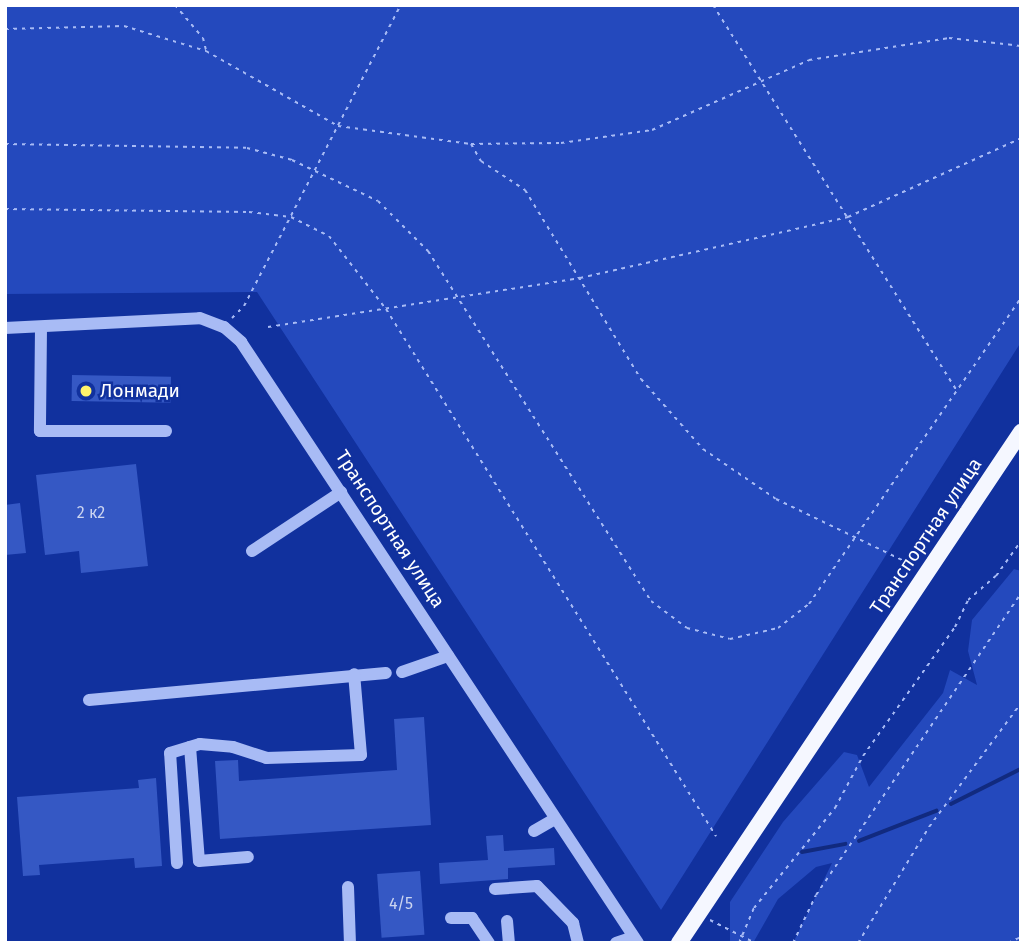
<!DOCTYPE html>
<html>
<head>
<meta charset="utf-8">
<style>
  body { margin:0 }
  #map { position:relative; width:1026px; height:948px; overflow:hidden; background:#11319e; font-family:"Fira Sans",sans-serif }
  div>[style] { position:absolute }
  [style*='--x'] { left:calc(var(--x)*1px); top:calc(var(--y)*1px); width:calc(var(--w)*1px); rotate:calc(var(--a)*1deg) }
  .green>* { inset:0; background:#2449bd }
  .stream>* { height:3.5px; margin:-1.75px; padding:0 1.75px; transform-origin:1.75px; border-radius:1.75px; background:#112a7f }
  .building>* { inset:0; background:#3558c4; transform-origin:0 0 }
  .path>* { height:2px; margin-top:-1px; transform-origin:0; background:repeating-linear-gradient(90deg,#a8bbf5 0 3.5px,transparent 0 8.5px) }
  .minor>* { height:12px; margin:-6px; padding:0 6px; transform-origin:6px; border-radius:6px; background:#a8bbf5 }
  .major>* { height:16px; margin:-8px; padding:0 8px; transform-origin:8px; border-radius:8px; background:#f5f7ff }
  .dots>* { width:19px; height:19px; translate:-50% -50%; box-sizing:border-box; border:4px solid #11319e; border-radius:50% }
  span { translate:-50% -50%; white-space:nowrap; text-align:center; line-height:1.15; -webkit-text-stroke:5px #11319e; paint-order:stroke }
  .number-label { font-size:16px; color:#ccd5f0 }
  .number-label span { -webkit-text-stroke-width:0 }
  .poi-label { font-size:19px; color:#fff }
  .left { translate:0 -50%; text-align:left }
  .street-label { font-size:19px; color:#fff }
  .frame { position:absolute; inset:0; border:7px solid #fff; pointer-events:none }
</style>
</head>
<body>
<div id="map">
  <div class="green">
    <i style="clip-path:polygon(5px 5px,1021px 5px,1021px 342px,661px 910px,257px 292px,5px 294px)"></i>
    <i style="clip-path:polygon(1014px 569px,1021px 571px,1021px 943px,793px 943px,832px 863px,816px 867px,778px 899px,753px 943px,730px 943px,730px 902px,783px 822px,844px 752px,857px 755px,869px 787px,943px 693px,950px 670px,977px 685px,968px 651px,972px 620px)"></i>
  </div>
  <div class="stream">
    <i style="--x:951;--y:804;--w:78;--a:-26.6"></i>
    <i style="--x:859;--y:841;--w:83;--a:-21.3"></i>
    <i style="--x:802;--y:852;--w:44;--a:-10.5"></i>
  </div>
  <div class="building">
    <i style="left:72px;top:375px;width:99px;height:26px;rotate:1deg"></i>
    <i style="clip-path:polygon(136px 464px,148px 566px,81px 573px,79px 551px,45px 555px,36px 475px)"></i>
    <i style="clip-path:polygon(20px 503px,26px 553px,5px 555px,5px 505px)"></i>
    <i style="clip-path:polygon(424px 717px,431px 825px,220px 839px,215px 761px,238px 760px,239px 781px,397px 770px,394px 719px)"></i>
    <i style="clip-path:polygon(156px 778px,162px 866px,135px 868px,134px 858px,39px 865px,40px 875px,23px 876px,17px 797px,139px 788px,138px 780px)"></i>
    <i style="clip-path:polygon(503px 835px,504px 851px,554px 848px,555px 865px,508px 868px,508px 879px,440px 884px,439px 863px,488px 860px,486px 836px)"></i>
    <i style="left:420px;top:871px;width:64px;height:43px;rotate:86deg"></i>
  </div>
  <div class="path">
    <i style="--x:175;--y:5;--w:43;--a:49.7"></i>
    <i style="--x:203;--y:38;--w:12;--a:76"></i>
    <i style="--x:713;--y:5;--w:458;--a:57.7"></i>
    <i style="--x:5;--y:29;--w:119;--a:-1.4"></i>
    <i style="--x:124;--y:26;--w:86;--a:17"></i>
    <i style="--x:206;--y:51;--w:152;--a:29.6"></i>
    <i style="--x:338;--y:126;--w:134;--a:7.7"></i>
    <i style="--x:471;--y:144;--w:90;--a:-0.6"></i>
    <i style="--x:561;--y:143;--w:92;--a:-8.1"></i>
    <i style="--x:652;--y:130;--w:172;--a:-24"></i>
    <i style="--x:809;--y:60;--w:142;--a:-8.9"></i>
    <i style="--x:949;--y:38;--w:72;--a:6.3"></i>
    <i style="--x:5;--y:144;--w:242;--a:0.9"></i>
    <i style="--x:247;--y:148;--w:47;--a:14.9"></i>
    <i style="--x:292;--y:160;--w:95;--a:25.5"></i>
    <i style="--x:378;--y:201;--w:71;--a:45"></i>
    <i style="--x:428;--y:251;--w:415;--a:57.5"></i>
    <i style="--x:651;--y:601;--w:45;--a:36.9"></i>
    <i style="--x:687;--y:628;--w:44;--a:14.3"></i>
    <i style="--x:730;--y:639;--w:49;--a:-12.9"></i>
    <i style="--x:778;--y:628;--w:39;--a:-38"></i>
    <i style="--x:809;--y:604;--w:372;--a:-55.3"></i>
    <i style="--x:471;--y:144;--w:20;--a:60"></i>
    <i style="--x:481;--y:161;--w:53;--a:33.4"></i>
    <i style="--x:525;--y:190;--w:222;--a:58.5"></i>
    <i style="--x:641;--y:379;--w:94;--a:48.5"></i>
    <i style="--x:703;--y:449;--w:88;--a:34.4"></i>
    <i style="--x:776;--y:499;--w:142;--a:25.8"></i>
    <i style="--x:5;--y:209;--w:244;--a:0.7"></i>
    <i style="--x:249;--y:212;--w:42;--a:6.8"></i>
    <i style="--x:291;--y:217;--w:42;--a:26.6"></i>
    <i style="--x:329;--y:236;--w:93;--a:52"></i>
    <i style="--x:386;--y:309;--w:622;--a:57.95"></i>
    <i style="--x:232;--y:318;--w:17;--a:-45"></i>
    <i style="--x:244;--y:306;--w:339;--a:-62.5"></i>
    <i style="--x:268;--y:327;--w:316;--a:-8.9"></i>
    <i style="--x:580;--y:278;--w:275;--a:-12.8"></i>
    <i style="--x:848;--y:217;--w:190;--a:-24.5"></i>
    <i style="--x:710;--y:920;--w:51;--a:27.1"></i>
    <i style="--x:739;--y:943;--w:38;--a:-67"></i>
    <i style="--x:754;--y:908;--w:129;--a:-51"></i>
    <i style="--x:835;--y:808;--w:59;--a:-61.7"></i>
    <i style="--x:863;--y:756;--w:158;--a:-54.5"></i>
    <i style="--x:955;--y:627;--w:30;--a:-64"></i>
    <i style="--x:968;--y:600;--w:37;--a:-41"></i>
    <i style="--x:996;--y:576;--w:43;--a:-54.5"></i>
    <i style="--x:793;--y:943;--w:53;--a:-64.4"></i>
    <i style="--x:816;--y:895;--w:365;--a:-55.8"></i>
    <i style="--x:858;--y:943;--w:136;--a:-58.5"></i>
    <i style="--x:929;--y:827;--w:154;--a:-53.4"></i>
    <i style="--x:1008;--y:943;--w:14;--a:-25"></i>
  </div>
  <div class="minor">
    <i style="--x:5;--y:328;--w:195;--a:-2.9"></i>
    <i style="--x:200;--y:318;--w:26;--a:21"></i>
    <i style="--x:224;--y:327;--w:23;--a:41"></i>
    <i style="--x:241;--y:342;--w:720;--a:56.55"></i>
    <i style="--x:41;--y:328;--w:103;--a:90.6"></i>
    <i style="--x:40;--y:431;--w:126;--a:0"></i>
    <i style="--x:252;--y:551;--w:107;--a:-33.5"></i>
    <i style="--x:402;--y:672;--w:49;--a:-19.2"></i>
    <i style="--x:89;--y:700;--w:298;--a:-5.2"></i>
    <i style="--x:190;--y:747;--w:114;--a:85.5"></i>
    <i style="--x:199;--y:861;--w:49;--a:-4.7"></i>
    <i style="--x:534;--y:831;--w:24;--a:-30"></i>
    <i style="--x:177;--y:863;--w:110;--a:-93.6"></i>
    <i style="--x:170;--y:753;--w:31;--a:-17"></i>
    <i style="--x:200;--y:744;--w:33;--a:5"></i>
    <i style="--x:233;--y:747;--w:35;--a:18"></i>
    <i style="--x:266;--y:758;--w:95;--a:-1.8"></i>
    <i style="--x:361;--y:755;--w:81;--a:-94.9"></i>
    <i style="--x:348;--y:887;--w:56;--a:88"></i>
    <i style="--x:495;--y:889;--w:42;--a:-4.1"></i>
    <i style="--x:537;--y:886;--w:52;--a:45.8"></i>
    <i style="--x:573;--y:923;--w:21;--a:76"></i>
    <i style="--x:451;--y:918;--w:21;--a:0"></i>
    <i style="--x:472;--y:918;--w:30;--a:56"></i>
    <i style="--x:507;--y:921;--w:22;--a:85"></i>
    <i style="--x:616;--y:943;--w:18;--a:-19"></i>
  </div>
  <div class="major">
    <i style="--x:679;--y:943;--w:615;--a:-56.21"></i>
  </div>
  <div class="dots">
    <i style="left:86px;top:391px;background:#fff36b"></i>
  </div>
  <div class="number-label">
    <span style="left:91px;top:513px">2 к2</span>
    <span style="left:401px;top:904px">4/5</span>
  </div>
  <div class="poi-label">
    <span class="left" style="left:100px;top:391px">Лонмади</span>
  </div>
  <div class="street-label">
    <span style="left:390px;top:529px;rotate:57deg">Транспортная улица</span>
    <span style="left:926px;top:536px;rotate:-56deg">Транспортная улица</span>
  </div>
  <div class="frame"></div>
</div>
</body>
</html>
